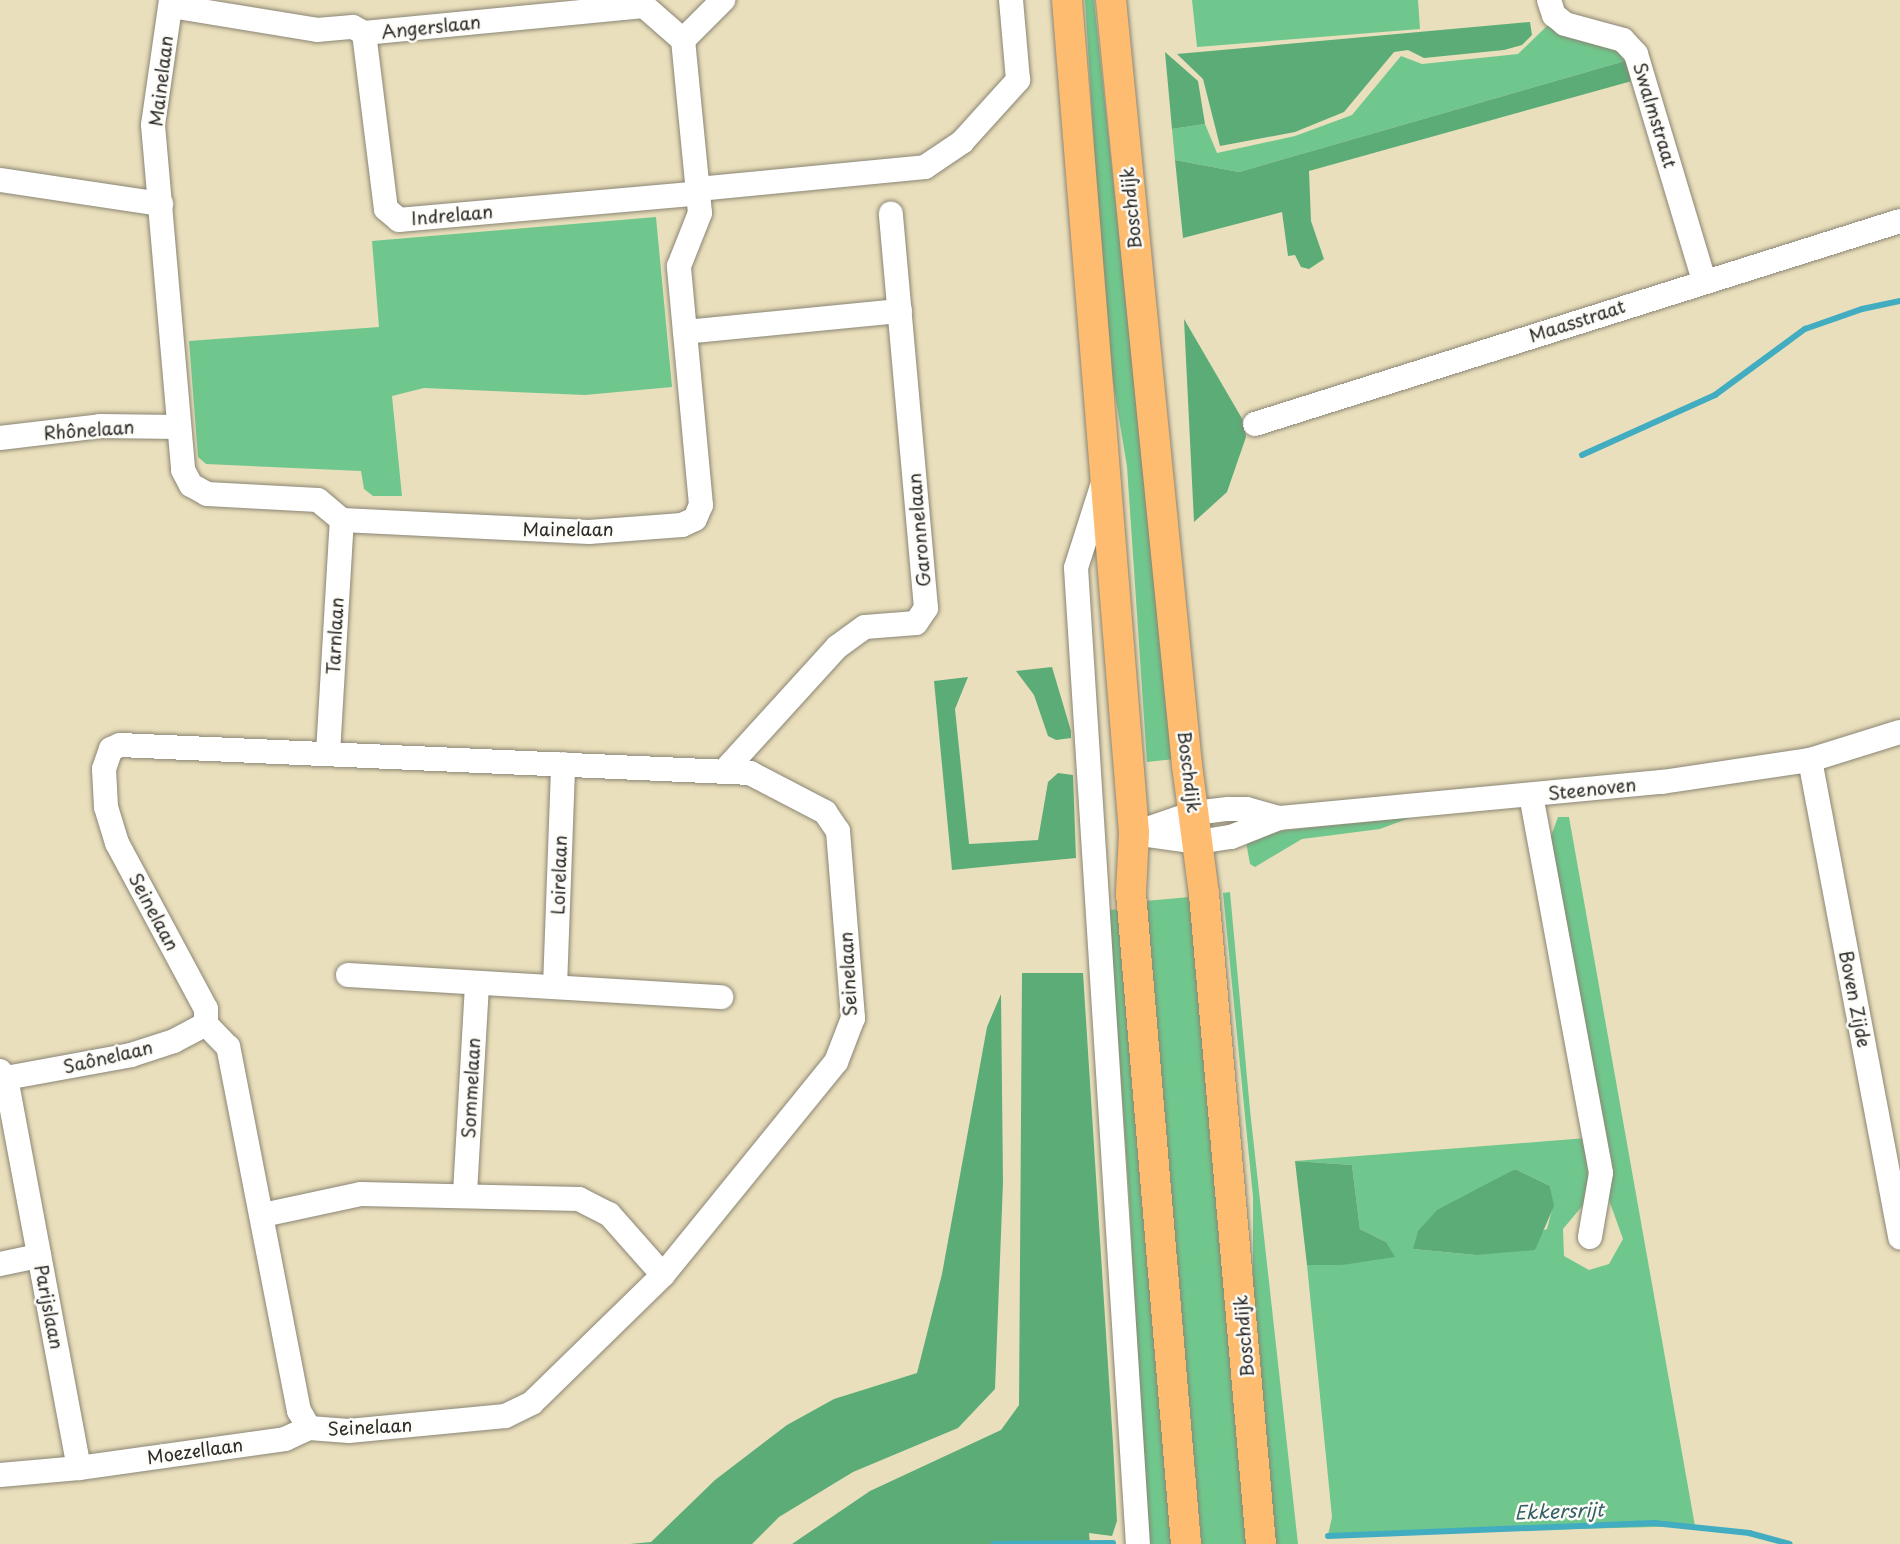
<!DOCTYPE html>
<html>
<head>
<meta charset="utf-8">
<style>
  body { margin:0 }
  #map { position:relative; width:1900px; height:1544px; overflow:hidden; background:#eadfbc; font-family:"Playpen Sans",sans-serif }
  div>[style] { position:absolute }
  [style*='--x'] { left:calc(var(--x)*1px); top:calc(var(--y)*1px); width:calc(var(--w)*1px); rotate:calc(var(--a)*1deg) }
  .green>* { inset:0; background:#70c78d; transform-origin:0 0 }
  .forest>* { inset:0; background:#5cac78 }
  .stream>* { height:6px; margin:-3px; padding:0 3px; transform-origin:3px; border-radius:3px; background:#42adc1 }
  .roads { filter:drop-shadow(0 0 2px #8a8574) drop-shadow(0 0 2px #8a8574) }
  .minor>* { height:24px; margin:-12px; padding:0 12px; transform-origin:12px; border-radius:12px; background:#fff }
  .major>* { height:30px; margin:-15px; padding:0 15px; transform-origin:15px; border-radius:15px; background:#fdbc70 }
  span { translate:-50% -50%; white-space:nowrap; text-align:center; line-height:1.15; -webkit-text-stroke:5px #fdfcf7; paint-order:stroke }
  .street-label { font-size:18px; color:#2b2b2b }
  .water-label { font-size:19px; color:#345f67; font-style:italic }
</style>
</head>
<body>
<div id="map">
  <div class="green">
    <i style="clip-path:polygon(1085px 0,1094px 0,1175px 759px,1147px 762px,1127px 467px,1106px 339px)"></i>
    <i style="clip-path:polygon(1192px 0,1418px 0,1420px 29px,1197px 47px)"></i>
    <i style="clip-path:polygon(1548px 25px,1618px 49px,1625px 61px,1239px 172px,1175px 160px,1172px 129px,1205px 124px,1217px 153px,1295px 136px,1352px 115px,1401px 56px,1422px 64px,1518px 54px)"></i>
    <i style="clip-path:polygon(656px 217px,672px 387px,585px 395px,424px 388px,392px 396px,402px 496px,373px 496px,364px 489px,361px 471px,206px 464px,198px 457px,189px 341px,379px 327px,372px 241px)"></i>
    <i style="clip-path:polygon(1412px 817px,1380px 829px,1302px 839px,1255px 867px,1250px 864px,1246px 842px,1270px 832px)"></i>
    <i style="clip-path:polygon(evenodd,1558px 817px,1569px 817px,1695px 1526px,1328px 1535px,1332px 1517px,1307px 1265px,1342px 1265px,1386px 1242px,1360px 1229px,1352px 1165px,1295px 1161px,1586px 1138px,1589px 1198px,1563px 1229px,1564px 1256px,1589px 1270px,1609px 1264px,1623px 1239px,1609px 1200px,1612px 1163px,1550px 839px,1558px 817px,1515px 1169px,1550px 1186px,1553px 1206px,1547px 1229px,1476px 1255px,1413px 1249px,1477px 1190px,1515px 1169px)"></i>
    <i style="clip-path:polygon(1230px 892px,1250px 1110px,1298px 1544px,1271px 1544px,1253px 1321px,1253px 1197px,1223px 893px)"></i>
    <i style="left:1190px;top:897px;width:650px;height:45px;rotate:85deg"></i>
    <i style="clip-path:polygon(1121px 909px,1174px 1544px,1147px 1544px,1146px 1540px,1130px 1209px,1109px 910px)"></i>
  </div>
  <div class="forest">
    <i style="clip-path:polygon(1530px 22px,1532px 35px,1522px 45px,1504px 50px,1424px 58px,1408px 50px,1394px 52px,1344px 112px,1295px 132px,1220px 146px,1203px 79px,1177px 54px)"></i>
    <i style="clip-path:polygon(1165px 52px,1198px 81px,1205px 124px,1172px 129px)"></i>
    <i style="clip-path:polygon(1625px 61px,1632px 81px,1309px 171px,1311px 221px,1324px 259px,1309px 269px,1301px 267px,1295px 255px,1288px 256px,1282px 212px,1183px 238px,1175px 160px,1239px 172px)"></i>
    <i style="clip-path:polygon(1184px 319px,1244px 422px,1246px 437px,1227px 492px,1194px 522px)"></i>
    <i style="clip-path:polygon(1052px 667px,1071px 731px,1071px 738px,1056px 740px,1048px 736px,1034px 695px,1016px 671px)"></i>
    <i style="clip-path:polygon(968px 677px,955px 709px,969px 844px,1038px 840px,1048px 782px,1058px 773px,1073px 775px,1076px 858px,952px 870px,934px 681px)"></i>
    <i style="clip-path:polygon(1022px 973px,1083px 973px,1113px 1443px,1117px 1521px,1112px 1536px,1089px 1533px,1090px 1544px,792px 1544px,870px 1491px,1001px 1430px,1019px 1405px)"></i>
    <i style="clip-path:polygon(1001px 994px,1003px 1182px,995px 1389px,958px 1428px,853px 1472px,779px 1517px,752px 1544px,630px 1544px,651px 1542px,715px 1480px,787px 1425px,834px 1399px,917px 1373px,942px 1274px,987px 1027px)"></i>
    <i style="clip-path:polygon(1295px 1161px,1352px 1165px,1360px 1229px,1386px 1242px,1395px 1257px,1342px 1265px,1307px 1265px)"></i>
    <i style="clip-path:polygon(1515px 1169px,1550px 1186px,1554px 1206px,1535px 1250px,1476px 1255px,1413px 1249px,1418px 1231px,1437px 1210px)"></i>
  </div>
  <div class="stream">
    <i style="--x:1582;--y:455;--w:146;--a:-24.3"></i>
    <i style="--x:1715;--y:395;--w:112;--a:-36.3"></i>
    <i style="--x:1805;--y:329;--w:60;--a:-19.3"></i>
    <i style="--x:1862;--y:309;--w:39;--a:-12"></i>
    <i style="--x:1328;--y:1536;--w:326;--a:-2.3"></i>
    <i style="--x:1654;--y:1523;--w:96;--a:6"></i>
    <i style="--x:1749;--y:1533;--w:42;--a:15"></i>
    <i style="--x:994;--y:1544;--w:119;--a:-0.5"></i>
  </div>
  <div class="roads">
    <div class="minor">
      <i style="--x:171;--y:0;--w:126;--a:98.2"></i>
      <i style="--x:153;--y:125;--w:346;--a:85"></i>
      <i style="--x:183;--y:470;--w:17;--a:62"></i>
      <i style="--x:191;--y:485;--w:18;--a:29"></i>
      <i style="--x:207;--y:494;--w:111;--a:3.1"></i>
      <i style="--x:318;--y:500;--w:31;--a:40"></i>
      <i style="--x:342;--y:520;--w:247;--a:2.8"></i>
      <i style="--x:589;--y:532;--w:93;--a:-4.3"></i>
      <i style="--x:682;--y:525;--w:14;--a:-25"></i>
      <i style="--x:695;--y:519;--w:15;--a:-67"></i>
      <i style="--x:701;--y:505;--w:240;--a:-95.3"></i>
      <i style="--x:679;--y:266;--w:57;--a:-68.4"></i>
      <i style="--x:700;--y:213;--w:174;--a:-95.6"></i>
      <i style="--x:683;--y:40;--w:57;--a:-45"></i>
      <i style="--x:1549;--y:0;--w:16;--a:72"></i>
      <i style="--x:1554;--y:15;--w:14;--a:39"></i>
      <i style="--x:1565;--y:24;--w:60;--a:15.4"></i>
      <i style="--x:1623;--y:40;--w:19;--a:47"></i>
      <i style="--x:1636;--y:54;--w:236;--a:73.3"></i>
      <i style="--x:171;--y:6;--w:148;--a:9.3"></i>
      <i style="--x:317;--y:30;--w:36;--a:-5"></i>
      <i style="--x:353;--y:27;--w:13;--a:29"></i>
      <i style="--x:364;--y:33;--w:281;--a:-5.5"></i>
      <i style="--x:644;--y:6;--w:52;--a:41.1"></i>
      <i style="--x:364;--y:33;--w:177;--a:82.9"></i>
      <i style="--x:386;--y:209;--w:17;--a:40"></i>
      <i style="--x:399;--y:220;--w:301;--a:-5.1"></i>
      <i style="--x:0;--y:180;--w:163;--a:8.5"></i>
      <i style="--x:698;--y:189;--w:228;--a:-5.5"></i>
      <i style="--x:925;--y:167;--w:45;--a:-34"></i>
      <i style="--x:962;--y:142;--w:84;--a:-47.9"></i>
      <i style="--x:1018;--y:80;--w:80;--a:-95"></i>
      <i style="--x:685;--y:332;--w:216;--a:-5.6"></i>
      <i style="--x:1255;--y:424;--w:676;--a:-17.47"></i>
      <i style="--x:0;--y:438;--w:101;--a:-6.8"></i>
      <i style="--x:100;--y:426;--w:79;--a:0.7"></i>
      <i style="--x:1104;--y:480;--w:92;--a:107.7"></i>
      <i style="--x:1076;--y:568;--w:978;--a:86.37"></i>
      <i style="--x:120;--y:745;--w:631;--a:2.54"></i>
      <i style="--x:750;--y:773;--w:85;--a:27.5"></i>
      <i style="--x:825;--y:812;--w:23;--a:56"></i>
      <i style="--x:838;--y:831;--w:188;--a:85.4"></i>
      <i style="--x:853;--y:1018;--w:47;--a:111.1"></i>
      <i style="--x:836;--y:1062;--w:274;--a:129.1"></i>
      <i style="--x:663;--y:1275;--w:183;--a:135.7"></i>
      <i style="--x:532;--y:1403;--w:30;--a:154"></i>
      <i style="--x:505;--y:1416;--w:157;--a:174.5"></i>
      <i style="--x:349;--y:1431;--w:40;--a:-175.7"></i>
      <i style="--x:309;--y:1428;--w:20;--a:-120"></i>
      <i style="--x:299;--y:1411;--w:371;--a:-101"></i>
      <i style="--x:228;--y:1047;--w:32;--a:-134"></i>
      <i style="--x:206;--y:1024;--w:15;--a:-90"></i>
      <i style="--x:206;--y:1009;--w:188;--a:-118.2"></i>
      <i style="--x:117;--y:843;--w:38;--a:-107"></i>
      <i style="--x:106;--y:807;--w:38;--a:-93"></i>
      <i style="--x:104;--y:769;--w:21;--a:-71"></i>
      <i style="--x:111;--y:749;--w:10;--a:-24"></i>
      <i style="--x:328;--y:753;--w:233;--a:-86.6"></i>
      <i style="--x:1810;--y:760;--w:486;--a:79.3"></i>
      <i style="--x:726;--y:769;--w:165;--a:-47.7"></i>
      <i style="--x:837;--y:647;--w:34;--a:-36"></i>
      <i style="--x:865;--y:627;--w:51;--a:-4.5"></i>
      <i style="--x:916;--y:623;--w:18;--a:-56"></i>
      <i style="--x:926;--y:608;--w:396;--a:-95.1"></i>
      <i style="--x:1531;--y:795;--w:384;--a:79.5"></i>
      <i style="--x:1601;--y:1173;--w:65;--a:99.8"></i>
      <i style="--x:1141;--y:831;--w:56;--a:-18.8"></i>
      <i style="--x:1194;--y:813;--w:34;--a:-7"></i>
      <i style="--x:1228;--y:809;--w:19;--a:0"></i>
      <i style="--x:1247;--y:809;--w:33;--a:16"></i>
      <i style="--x:1134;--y:833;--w:65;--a:8"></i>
      <i style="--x:1198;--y:842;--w:33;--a:-9"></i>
      <i style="--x:1231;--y:837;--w:52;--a:-21.6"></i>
      <i style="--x:1279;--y:818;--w:385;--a:-5.4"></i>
      <i style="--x:1662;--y:782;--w:150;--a:-8.5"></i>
      <i style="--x:1810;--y:760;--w:94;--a:-17.3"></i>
      <i style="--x:348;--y:975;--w:374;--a:3.4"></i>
      <i style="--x:555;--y:987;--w:223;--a:-87.9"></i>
      <i style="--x:0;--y:1071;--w:9;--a:49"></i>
      <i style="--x:6;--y:1078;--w:397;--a:79.4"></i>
      <i style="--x:79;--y:1468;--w:79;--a:174.9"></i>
      <i style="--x:6;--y:1078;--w:127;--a:-10.4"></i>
      <i style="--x:131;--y:1055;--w:45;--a:-18"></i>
      <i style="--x:174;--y:1041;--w:36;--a:-28"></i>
      <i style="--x:465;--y:1193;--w:210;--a:-86.7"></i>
      <i style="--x:263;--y:1215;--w:100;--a:-12.1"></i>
      <i style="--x:361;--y:1194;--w:218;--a:1.3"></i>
      <i style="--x:579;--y:1199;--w:34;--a:27"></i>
      <i style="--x:609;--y:1214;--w:81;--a:48.5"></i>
      <i style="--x:0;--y:1264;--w:40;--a:-12"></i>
      <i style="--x:79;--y:1468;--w:208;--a:-8"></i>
      <i style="--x:285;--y:1439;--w:26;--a:-25"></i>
    </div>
    <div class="major">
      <i style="--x:1067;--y:0;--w:836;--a:85.4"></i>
      <i style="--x:1134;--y:833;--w:60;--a:92.9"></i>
      <i style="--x:1131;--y:893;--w:653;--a:85.17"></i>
      <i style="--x:1111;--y:0;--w:769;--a:84.33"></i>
      <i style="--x:1187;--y:765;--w:130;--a:82.5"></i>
      <i style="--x:1204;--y:894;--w:652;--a:84.99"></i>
    </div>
  </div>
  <div class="street-label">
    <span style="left:431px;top:27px;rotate:-6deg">Angerslaan</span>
    <span style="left:161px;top:81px;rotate:-83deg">Mainelaan</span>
    <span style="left:1655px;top:115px;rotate:73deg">Swalmstraat</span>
    <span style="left:1131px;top:208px;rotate:-96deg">Boschdijk</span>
    <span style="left:452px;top:215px;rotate:-5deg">Indrelaan</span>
    <span style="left:1577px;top:321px;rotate:-18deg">Maasstraat</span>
    <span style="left:89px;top:430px;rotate:-4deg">Rhônelaan</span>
    <span style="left:568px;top:529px">Mainelaan</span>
    <span style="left:919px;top:530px;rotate:-95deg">Garonnelaan</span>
    <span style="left:335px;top:636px;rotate:-87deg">Tarnlaan</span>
    <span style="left:1189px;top:772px;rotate:83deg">Boschdijk</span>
    <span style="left:1592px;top:789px;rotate:-6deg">Steenoven</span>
    <span style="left:559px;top:875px;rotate:-88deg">Loirelaan</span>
    <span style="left:154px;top:912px;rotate:62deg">Seinelaan</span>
    <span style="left:848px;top:974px;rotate:-93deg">Seinelaan</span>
    <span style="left:1855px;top:999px;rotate:79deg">Boven Zijde</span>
    <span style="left:108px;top:1057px;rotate:-13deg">Saônelaan</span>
    <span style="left:471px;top:1088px;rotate:-87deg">Sommelaan</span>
    <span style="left:49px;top:1307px;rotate:79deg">Parijslaan</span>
    <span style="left:1244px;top:1336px;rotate:-95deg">Boschdijk</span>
    <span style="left:370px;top:1427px;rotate:-3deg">Seinelaan</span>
    <span style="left:195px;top:1451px;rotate:-8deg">Moezellaan</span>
  </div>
  <div class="water-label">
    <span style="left:1559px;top:1511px;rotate:-2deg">Ekkersrijt</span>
  </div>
</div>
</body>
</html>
